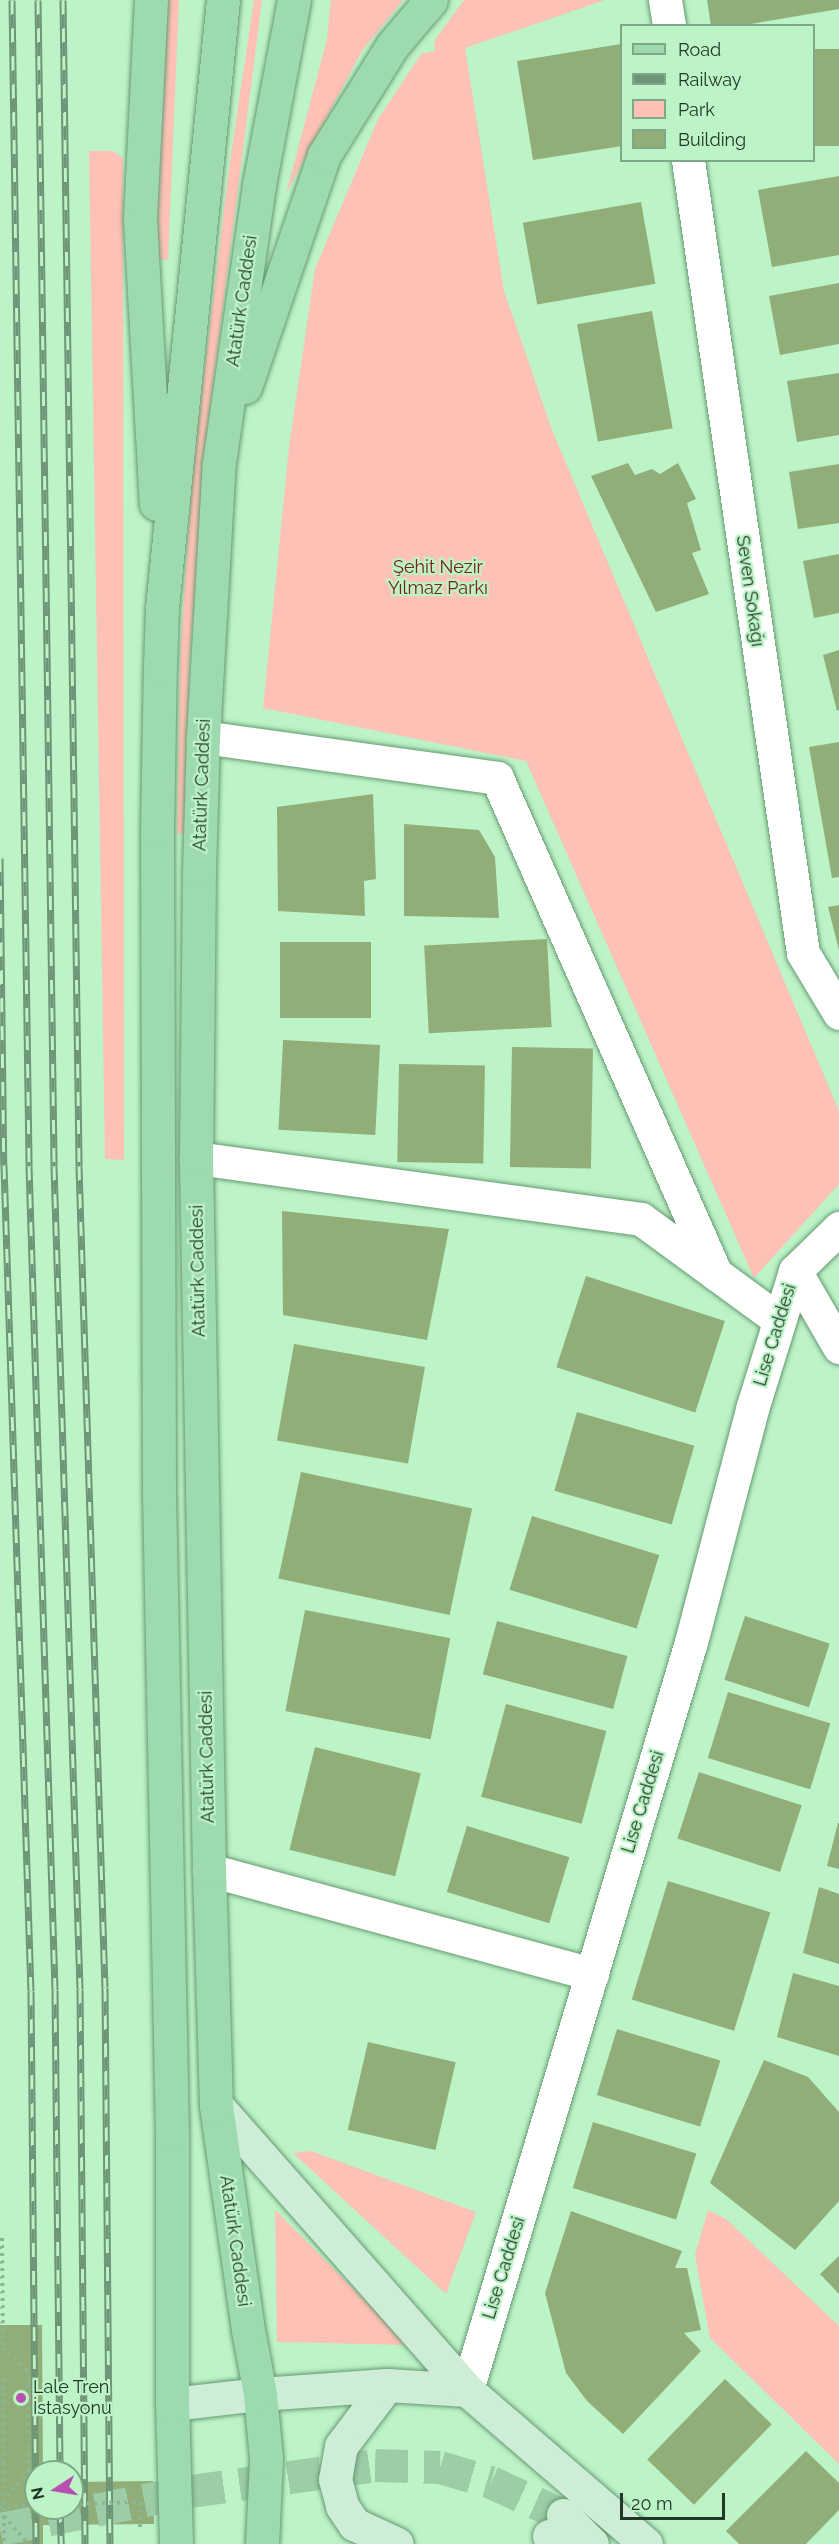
<!DOCTYPE html>
<html>
<head>
<meta charset="utf-8">
<style>
  body { margin:0 }
  #map { position:relative; width:839px; height:2544px; overflow:hidden; background:#bcf3c7; font-family:Raleway,sans-serif }
  div>[style] { position:absolute }
  [style*='--x'] { left:calc(var(--x)*1px); top:calc(var(--y)*1px); width:calc(var(--w)*1px); rotate:calc(var(--a)*1deg) }
  .green>* { inset:0; background:#fec1b6 }
  .building>* { inset:0; background:#91ae78; transform-origin:0 0 }
  .secondary-tunnel>* { height:33px; margin-top:-16.5px; transform-origin:0; background:repeating-linear-gradient(90deg,#9dcda7 0 33px,transparent 0 49px) }
  .path>* { height:4px; margin-top:-2px; transform-origin:0; background:repeating-linear-gradient(90deg,#8ab693 0 3px,transparent 0 7.5px) }
  .roads { filter:drop-shadow(0 0 2px #669a72) drop-shadow(0 0 2px #669a72) }
  .minor>* { height:33px; margin:-16.5px; padding:0 16.5px; transform-origin:16.5px; border-radius:16.5px; background:#fff }
  .secondary>* { height:33px; margin:-16.5px; padding:0 16.5px; transform-origin:16.5px; border-radius:16.5px; background:#ceedd7 }
  .primary>* { height:33px; margin:-16.5px; padding:0 16.5px; transform-origin:16.5px; border-radius:16.5px; background:#9edaaf }
  .rail>* { height:7px; margin-top:-3.5px; transform-origin:0; background:repeating-linear-gradient(90deg,#bcf3c7 0 14px,#6f9577 0 28px); box-sizing:border-box; border-block:2px solid #6f9577 }
  .path-bridge>* { height:4px; margin-top:-2px; transform-origin:0; background:repeating-linear-gradient(90deg,#8ab693 0 3px,transparent 0 7.5px) }
  .dots>* { width:16px; height:16px; translate:-50% -50%; box-sizing:border-box; border:3px solid #bcf3c7; border-radius:50% }
  span { translate:-50% -50%; white-space:nowrap; text-align:center; line-height:1.15; -webkit-text-stroke:4.5px #bcf3c7; paint-order:stroke }
  .street-label { font-size:18px; color:#223727 }
  .park-label { font-size:18px; color:#772216 }
  .poi-label { font-size:18px; color:#223727 }
  .left { translate:0 -50%; text-align:left }
  .legend { position:absolute; left:620px; top:24px; width:195px; height:138px; box-sizing:border-box; background:#bcf3c7; border:2px solid #7ea887; margin:0; padding:8px 10px; list-style:none; font-size:18px; color:#223727 }
  .legend li { display:flex; align-items:center; gap:12px; height:30px }
  .legend b { width:30px; border:2px solid #7ea887 }
  .north { position:absolute; left:24px; top:2460px; width:60px; height:60px; box-sizing:border-box; background:#bcf3c7; border:2px solid #7ea887; border-radius:50%; rotate:258deg; font-size:16px; font-weight:700; line-height:24px; text-align:center; color:#223727 }
  .north::after { content:''; display:block; margin:auto; width:21px; height:27px; background:#b94fb0; clip-path:polygon(50% 0,100% 100%,50% 72%,0 100%) }
  .scale { position:absolute; left:620px; top:2493px; width:105px; height:27px; box-sizing:border-box; border:3px solid #223727; border-top:0; padding-left:8px; font-size:18px; line-height:21px; white-space:nowrap; color:#223727; -webkit-text-stroke:4px #bcf3c7; paint-order:stroke }
</style>
</head>
<body>
<div id="map">
  <div class="green">
    <i style="clip-path:polygon(161px 0,179px 0,168px 260px,159px 259px,156px 247px,153px 190px)"></i>
    <i style="clip-path:polygon(254px 0,262px 0,209px 417px,189px 667px,188px 833px,177px 834px,180px 656px,193px 462px,230px 161px)"></i>
    <i style="clip-path:polygon(331px 0,403px 0,362px 51px,286px 194px,327px 39px)"></i>
    <i style="clip-path:polygon(464px 0,605px 0,465px 48px,504px 291px,552px 430px,839px 1111px,839px 1184px,754px 1278px,526px 761px,263px 708px,289px 447px,315px 269px,378px 119px,421px 54px,435px 51px,434px 41px)"></i>
    <i style="clip-path:polygon(89px 151px,113px 151px,123px 158px,124px 1160px,105px 1159px)"></i>
    <i style="clip-path:polygon(311px 2151px,476px 2212px,446px 2294px,293px 2153px)"></i>
    <i style="clip-path:polygon(275px 2210px,410px 2345px,277px 2342px)"></i>
    <i style="clip-path:polygon(708px 2210px,726px 2219px,839px 2326px,839px 2464px,710px 2338px,695px 2255px)"></i>
  </div>
  <div class="building">
    <i style="clip-path:polygon(707px 0,839px 0,839px 9px,739px 26px,711px 26px)"></i>
    <i style="clip-path:polygon(621px 44px,622px 146px,533px 160px,517px 61px)"></i>
    <i style="left:839px;top:49px;width:97px;height:25px;rotate:90deg"></i>
    <i style="clip-path:polygon(839px 176px,839px 255px,772px 267px,758px 190px)"></i>
    <i style="left:641px;top:202px;width:83px;height:120px;rotate:80deg"></i>
    <i style="clip-path:polygon(839px 283px,839px 344px,780px 355px,769px 296px)"></i>
    <i style="left:652px;top:311px;width:119px;height:76px;rotate:80deg"></i>
    <i style="clip-path:polygon(839px 373px,839px 435px,797px 442px,787px 381px)"></i>
    <i style="clip-path:polygon(628px 463px,635px 475px,652px 469px,660px 474px,678px 463px,696px 499px,687px 503px,701px 550px,692px 553px,709px 594px,656px 612px,591px 476px)"></i>
    <i style="clip-path:polygon(839px 464px,839px 523px,798px 529px,789px 472px)"></i>
    <i style="clip-path:polygon(839px 554px,839px 613px,814px 618px,803px 561px)"></i>
    <i style="clip-path:polygon(839px 650px,839px 710px,837px 711px,823px 655px)"></i>
    <i style="clip-path:polygon(839px 742px,839px 877px,832px 878px,809px 747px)"></i>
    <i style="clip-path:polygon(373px 794px,376px 879px,364px 881px,365px 916px,278px 911px,277px 807px)"></i>
    <i style="clip-path:polygon(404px 824px,479px 830px,495px 857px,499px 918px,404px 916px)"></i>
    <i style="clip-path:polygon(839px 905px,839px 950px,828px 907px)"></i>
    <i style="left:547px;top:939px;width:88px;height:123px;rotate:87deg"></i>
    <i style="left:280px;top:942px;width:91px;height:76px"></i>
    <i style="left:380px;top:1045px;width:90px;height:97px;rotate:93deg"></i>
    <i style="left:512px;top:1047px;width:81px;height:120px;rotate:1deg"></i>
    <i style="left:399px;top:1064px;width:86px;height:98px;rotate:1deg"></i>
    <i style="clip-path:polygon(282px 1211px,449px 1229px,427px 1340px,283px 1315px)"></i>
    <i style="left:586px;top:1276px;width:146px;height:96px;rotate:18deg"></i>
    <i style="left:294px;top:1344px;width:133px;height:98px;rotate:10deg"></i>
    <i style="left:577px;top:1412px;width:122px;height:82px;rotate:16deg"></i>
    <i style="left:301px;top:1472px;width:175px;height:109px;rotate:12deg"></i>
    <i style="left:532px;top:1516px;width:133px;height:77px;rotate:17deg"></i>
    <i style="left:305px;top:1610px;width:148px;height:103px;rotate:11deg"></i>
    <i style="left:745px;top:1616px;width:89px;height:67px;rotate:18deg"></i>
    <i style="left:497px;top:1621px;width:135px;height:55px;rotate:15deg"></i>
    <i style="left:728px;top:1692px;width:107px;height:69px;rotate:17deg"></i>
    <i style="left:506px;top:1704px;width:104px;height:96px;rotate:15deg"></i>
    <i style="left:315px;top:1747px;width:109px;height:106px;rotate:14deg"></i>
    <i style="left:699px;top:1772px;width:108px;height:70px;rotate:18deg"></i>
    <i style="clip-path:polygon(838px 1823px,839px 1823px,839px 1869px,827px 1866px)"></i>
    <i style="left:467px;top:1826px;width:107px;height:69px;rotate:17deg"></i>
    <i style="left:668px;top:1881px;width:107px;height:124px;rotate:17deg"></i>
    <i style="clip-path:polygon(819px 1887px,839px 1894px,839px 1964px,803px 1953px)"></i>
    <i style="clip-path:polygon(793px 1973px,839px 1986px,839px 2056px,777px 2037px)"></i>
    <i style="left:617px;top:2029px;width:108px;height:69px;rotate:17deg"></i>
    <i style="left:368px;top:2042px;width:90px;height:90px;rotate:13deg"></i>
    <i style="clip-path:polygon(764px 2060px,808px 2077px,839px 2112px,839px 2201px,795px 2250px,710px 2183px)"></i>
    <i style="left:593px;top:2122px;width:108px;height:69px;rotate:17deg"></i>
    <i style="clip-path:polygon(571px 2211px,682px 2251px,675px 2268px,687px 2268px,701px 2330px,684px 2333px,701px 2351px,623px 2434px,587px 2401px,566px 2373px,545px 2293px)"></i>
    <i style="clip-path:polygon(839px 2256px,839px 2294px,820px 2274px)"></i>
    <i style="clip-path:polygon(0 2325px,42px 2325px,43px 2472px,36px 2472px,36px 2508px,72px 2508px,72px 2482px,153px 2481px,154px 2524px,43px 2525px,43px 2544px,0 2544px)"></i>
    <i style="left:725px;top:2379px;width:65px;height:112px;rotate:44deg"></i>
    <i style="clip-path:polygon(806px 2451px,839px 2483px,839px 2510px,806px 2544px,739px 2544px,726px 2531px)"></i>
  </div>
  <div class="secondary-tunnel">
    <i style="--x:0;--y:2529;--w:195;--a:-11.3"></i>
    <i style="--x:191;--y:2491;--w:186;--a:-8"></i>
    <i style="--x:375;--y:2465;--w:65;--a:1.8"></i>
    <i style="--x:440;--y:2467;--w:53;--a:16.4"></i>
    <i style="--x:491;--y:2482;--w:79;--a:24.6"></i>
  </div>
  <div class="path">
    <i style="--x:2;--y:2238;--w:110;--a:89.5"></i>
    <i style="--x:3;--y:2348;--w:33;--a:43"></i>
    <i style="--x:27;--y:2370;--w:101;--a:88.9"></i>
    <i style="--x:29;--y:2471;--w:39;--a:132"></i>
    <i style="--x:3;--y:2378;--w:85;--a:90"></i>
  </div>
  <div class="roads">
    <div class="minor">
      <i style="--x:665;--y:0;--w:26;--a:81"></i>
      <i style="--x:688;--y:160;--w:801;--a:81.75"></i>
      <i style="--x:803;--y:953;--w:70;--a:59"></i>
      <i style="--x:203;--y:737;--w:297;--a:7.9"></i>
      <i style="--x:497;--y:778;--w:542;--a:66.18"></i>
      <i style="--x:196;--y:1158;--w:449;--a:7.8"></i>
      <i style="--x:641;--y:1219;--w:171;--a:36.2"></i>
      <i style="--x:795;--y:1271;--w:88;--a:59.9"></i>
      <i style="--x:209;--y:1870;--w:397;--a:15.2"></i>
      <i style="--x:467;--y:2390;--w:781;--a:-73.33"></i>
      <i style="--x:691;--y:1642;--w:241;--a:-75.3"></i>
      <i style="--x:752;--y:1409;--w:145;--a:-72.7"></i>
      <i style="--x:795;--y:1271;--w:62;--a:-44.3"></i>
    </div>
    <div class="secondary">
      <i style="--x:216;--y:2105;--w:380;--a:48.6"></i>
      <i style="--x:387;--y:2385;--w:76;--a:127"></i>
      <i style="--x:341;--y:2446;--w:34;--a:100"></i>
      <i style="--x:335;--y:2479;--w:28;--a:75"></i>
      <i style="--x:342;--y:2506;--w:22;--a:56"></i>
      <i style="--x:354;--y:2524;--w:47;--a:24.9"></i>
      <i style="--x:172;--y:2404;--w:89;--a:-6.5"></i>
      <i style="--x:260;--y:2394;--w:127;--a:-4.1"></i>
      <i style="--x:387;--y:2385;--w:80;--a:3.6"></i>
      <i style="--x:467;--y:2390;--w:236;--a:40.7"></i>
      <i style="--x:563;--y:2515;--w:41;--a:45"></i>
      <i style="--x:549;--y:2536;--w:11;--a:45"></i>
    </div>
    <div class="primary">
      <i style="--x:151;--y:0;--w:220;--a:92.9"></i>
      <i style="--x:140;--y:220;--w:284;--a:86.8"></i>
      <i style="--x:245;--y:387;--w:245;--a:-71.2"></i>
      <i style="--x:324;--y:155;--w:128;--a:-58"></i>
      <i style="--x:392;--y:46;--w:60;--a:-49.7"></i>
      <i style="--x:176;--y:2544;--w:140;--a:-91.6"></i>
      <i style="--x:172;--y:2404;--w:269;--a:-90"></i>
      <i style="--x:172;--y:2135;--w:641;--a:-91.16"></i>
      <i style="--x:159;--y:1494;--w:663;--a:-90.17"></i>
      <i style="--x:157;--y:831;--w:165;--a:-89"></i>
      <i style="--x:160;--y:666;--w:58;--a:-88"></i>
      <i style="--x:162;--y:608;--w:611;--a:-84.27"></i>
      <i style="--x:262;--y:2544;--w:86;--a:-87.3"></i>
      <i style="--x:266;--y:2458;--w:64;--a:-95.4"></i>
      <i style="--x:260;--y:2394;--w:65;--a:-100.6"></i>
      <i style="--x:248;--y:2330;--w:227;--a:-98.1"></i>
      <i style="--x:216;--y:2105;--w:235;--a:-91.7"></i>
      <i style="--x:209;--y:1870;--w:712;--a:-91.05"></i>
      <i style="--x:196;--y:1158;--w:287;--a:-89.4"></i>
      <i style="--x:199;--y:871;--w:134;--a:-88.3"></i>
      <i style="--x:203;--y:737;--w:274;--a:-86.7"></i>
      <i style="--x:219;--y:463;--w:281;--a:-81.8"></i>
      <i style="--x:259;--y:185;--w:188;--a:-79.3"></i>
    </div>
  </div>
  <div class="rail">
    <i style="--x:12;--y:0;--w:1166;--a:89.16"></i>
    <i style="--x:29;--y:1166;--w:824;--a:88.19"></i>
    <i style="--x:55;--y:1990;--w:482;--a:89.4"></i>
    <i style="--x:38;--y:0;--w:1166;--a:89.21"></i>
    <i style="--x:54;--y:1166;--w:823;--a:88.19"></i>
    <i style="--x:80;--y:1989;--w:555;--a:89.48"></i>
    <i style="--x:63;--y:0;--w:1166;--a:89.21"></i>
    <i style="--x:79;--y:1166;--w:821;--a:88.19"></i>
    <i style="--x:105;--y:1987;--w:557;--a:89.49"></i>
    <i style="--x:0;--y:858;--w:307;--a:89.3"></i>
    <i style="--x:4;--y:1165;--w:826;--a:88.13"></i>
    <i style="--x:31;--y:1991;--w:553;--a:89.48"></i>
    <i style="--x:60;--y:2508;--w:36;--a:88"></i>
  </div>
  <div class="path-bridge">
    <i style="--x:3;--y:2463;--w:81;--a:89.3"></i>
    <i style="--x:72;--y:2504;--w:69;--a:-1.7"></i>
    <i style="--x:141;--y:2502;--w:25;--a:92"></i>
    <i style="--x:0;--y:2507;--w:36;--a:-2"></i>
    <i style="--x:4;--y:2516;--w:37;--a:49"></i>
  </div>
  <div class="dots">
    <i style="left:21px;top:2398px;background:#b94fb0"></i>
  </div>
  <div class="street-label">
    <span style="left:242px;top:301px;rotate:-82deg">Atatürk Caddesi</span>
    <span style="left:750px;top:591px;rotate:82deg">Seven Sokağı</span>
    <span style="left:202px;top:785px;rotate:-88deg">Atatürk Caddesi</span>
    <span style="left:198px;top:1271px;rotate:-91deg">Atatürk Caddesi</span>
    <span style="left:775px;top:1335px;rotate:-73deg">Lise Caddesi</span>
    <span style="left:207px;top:1757px;rotate:-91deg">Atatürk Caddesi</span>
    <span style="left:643px;top:1802px;rotate:-73deg">Lise Caddesi</span>
    <span style="left:235px;top:2241px;rotate:82deg">Atatürk Caddesi</span>
    <span style="left:504px;top:2268px;rotate:-73deg">Lise Caddesi</span>
  </div>
  <div class="park-label">
    <span style="left:438px;top:578px">Şehit Nezir<br>Yılmaz Parkı</span>
  </div>
  <div class="poi-label">
    <span class="left" style="left:33px;top:2398px">Lale Tren<br>İstasyonu</span>
  </div>
  <ul class="legend">
  <li><b style="height:8px;background:#9edaaf"></b>Road</li>
  <li><b style="height:8px;background:#6f9577"></b>Railway</li>
  <li><b style="height:16px;background:#fec1b6"></b>Park</li>
  <li><b style="height:16px;background:#91ae78"></b>Building</li>
  </ul>
  <div class="north">N</div>
  <div class="scale">20 m</div>
</div>
</body>
</html>
